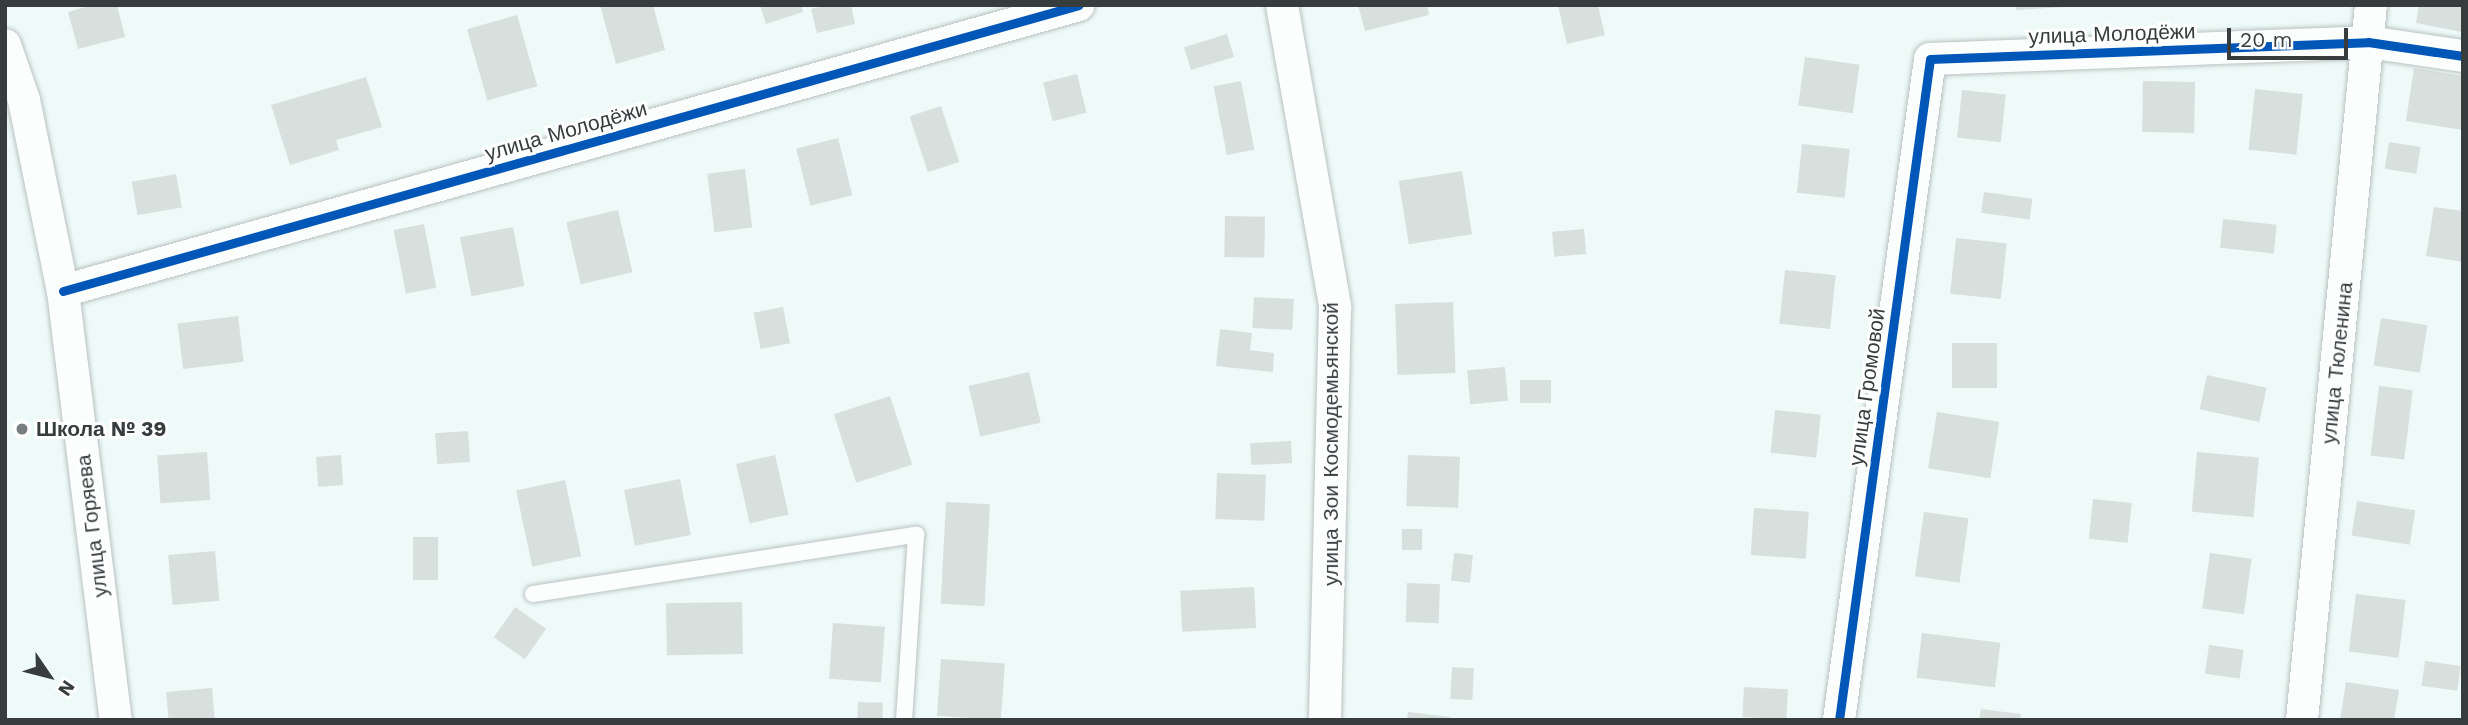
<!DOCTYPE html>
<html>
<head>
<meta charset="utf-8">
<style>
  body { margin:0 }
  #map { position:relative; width:2468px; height:725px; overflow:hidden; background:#eefaf7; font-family:"Work Sans",sans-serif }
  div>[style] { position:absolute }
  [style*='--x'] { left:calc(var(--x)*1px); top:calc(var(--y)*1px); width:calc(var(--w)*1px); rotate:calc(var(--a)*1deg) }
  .building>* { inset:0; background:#d8e0de; transform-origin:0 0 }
  .roads { filter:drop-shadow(0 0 2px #b9c2bf) drop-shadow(0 0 2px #b9c2bf) }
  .service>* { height:16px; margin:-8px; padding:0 8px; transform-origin:8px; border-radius:8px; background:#fcfefe }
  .minor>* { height:32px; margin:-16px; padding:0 16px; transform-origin:16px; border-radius:16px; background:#fcfefe }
  .cycleway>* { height:9px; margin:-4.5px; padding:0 4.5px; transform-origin:4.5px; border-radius:4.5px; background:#0057b8 }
  .dots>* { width:19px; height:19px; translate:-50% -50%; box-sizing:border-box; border:4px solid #fff; border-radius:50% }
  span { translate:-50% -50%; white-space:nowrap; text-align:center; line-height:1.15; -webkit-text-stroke:6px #fff; paint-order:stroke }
  .street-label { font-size:21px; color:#363d3c }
  .poi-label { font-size:21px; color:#363d3c; font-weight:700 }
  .left { translate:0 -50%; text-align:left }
  .frame { position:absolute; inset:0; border:7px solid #363d3c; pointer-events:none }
  .north { position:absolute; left:14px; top:641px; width:70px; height:70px; -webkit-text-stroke:5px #fff; paint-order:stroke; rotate:125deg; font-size:19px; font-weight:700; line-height:28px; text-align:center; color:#363d3c }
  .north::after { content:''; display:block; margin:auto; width:24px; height:32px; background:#363d3c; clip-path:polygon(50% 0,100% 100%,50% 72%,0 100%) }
  .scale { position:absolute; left:2227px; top:28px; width:121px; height:32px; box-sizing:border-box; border:4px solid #363d3c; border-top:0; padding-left:9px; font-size:21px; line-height:24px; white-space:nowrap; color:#363d3c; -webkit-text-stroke:5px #fff; paint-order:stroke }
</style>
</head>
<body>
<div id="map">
  <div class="building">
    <i style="clip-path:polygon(92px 5px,117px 5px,125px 37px,78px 49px,68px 12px)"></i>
    <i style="clip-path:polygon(600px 5px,653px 5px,665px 50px,616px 64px)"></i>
    <i style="clip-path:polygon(760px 5px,801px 5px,803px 12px,766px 24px)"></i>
    <i style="clip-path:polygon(827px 5px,851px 5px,855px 24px,817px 33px,811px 9px)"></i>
    <i style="clip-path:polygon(1358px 5px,1427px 5px,1429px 15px,1365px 31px)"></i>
    <i style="clip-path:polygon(1558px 5px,1598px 5px,1605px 35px,1567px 44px)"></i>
    <i style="clip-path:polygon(2016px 5px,2065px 5px,2065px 7px,2016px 10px)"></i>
    <i style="clip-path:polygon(2419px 5px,2463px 5px,2461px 32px,2416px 23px)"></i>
    <i style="left:517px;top:15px;width:74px;height:52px;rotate:74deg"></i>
    <i style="left:1227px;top:34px;width:24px;height:45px;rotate:73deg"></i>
    <i style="left:1805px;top:57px;width:55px;height:49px;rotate:8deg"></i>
    <i style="clip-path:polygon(2414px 68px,2463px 76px,2463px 130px,2406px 121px)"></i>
    <i style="left:1077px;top:74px;width:40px;height:35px;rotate:76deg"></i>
    <i style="clip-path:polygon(366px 77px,382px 127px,336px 140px,339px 150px,290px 165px,271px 105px)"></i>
    <i style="left:1241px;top:81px;width:70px;height:28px;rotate:79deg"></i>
    <i style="left:2143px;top:81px;width:52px;height:51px;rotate:1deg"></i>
    <i style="left:2255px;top:89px;width:48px;height:61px;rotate:6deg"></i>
    <i style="left:1962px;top:90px;width:44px;height:48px;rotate:6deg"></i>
    <i style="left:941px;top:106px;width:59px;height:33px;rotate:72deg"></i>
    <i style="left:838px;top:138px;width:59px;height:43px;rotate:76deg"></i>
    <i style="left:2389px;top:142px;width:32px;height:27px;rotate:9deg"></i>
    <i style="left:1802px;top:144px;width:48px;height:49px;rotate:6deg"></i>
    <i style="left:745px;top:169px;width:59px;height:38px;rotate:83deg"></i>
    <i style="left:1462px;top:171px;width:64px;height:64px;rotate:81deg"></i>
    <i style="left:176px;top:174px;width:34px;height:45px;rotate:80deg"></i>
    <i style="left:1984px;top:192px;width:49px;height:21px;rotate:8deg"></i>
    <i style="clip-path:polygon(2434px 207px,2463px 211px,2463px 262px,2426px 256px)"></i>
    <i style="left:618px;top:210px;width:64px;height:53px;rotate:77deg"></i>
    <i style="left:1225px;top:216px;width:40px;height:41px;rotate:1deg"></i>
    <i style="left:2223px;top:219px;width:54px;height:29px;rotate:6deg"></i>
    <i style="left:424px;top:224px;width:65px;height:31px;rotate:79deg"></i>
    <i style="left:513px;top:227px;width:60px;height:54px;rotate:79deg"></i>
    <i style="left:1584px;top:229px;width:25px;height:32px;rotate:85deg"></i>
    <i style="left:1956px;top:238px;width:51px;height:56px;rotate:6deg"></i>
    <i style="left:1785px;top:270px;width:51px;height:54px;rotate:6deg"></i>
    <i style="left:1254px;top:297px;width:40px;height:31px;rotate:3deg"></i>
    <i style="left:1453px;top:302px;width:71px;height:58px;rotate:88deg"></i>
    <i style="left:783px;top:307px;width:37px;height:30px;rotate:79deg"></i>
    <i style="left:238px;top:316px;width:46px;height:61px;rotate:83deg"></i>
    <i style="left:2381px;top:318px;width:47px;height:48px;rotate:9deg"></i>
    <i style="clip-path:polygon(1220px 329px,1252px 333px,1250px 350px,1274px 353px,1273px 372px,1216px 366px)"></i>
    <i style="left:1952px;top:343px;width:45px;height:45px"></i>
    <i style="left:1505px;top:367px;width:34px;height:38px;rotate:85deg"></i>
    <i style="left:1029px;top:372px;width:52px;height:62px;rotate:77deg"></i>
    <i style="left:2207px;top:375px;width:61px;height:35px;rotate:12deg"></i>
    <i style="left:1551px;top:380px;width:23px;height:31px;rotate:90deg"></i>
    <i style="left:2379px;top:386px;width:34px;height:70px;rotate:7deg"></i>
    <i style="left:890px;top:396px;width:72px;height:59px;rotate:72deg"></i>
    <i style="left:1775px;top:410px;width:46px;height:43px;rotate:6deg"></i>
    <i style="left:1937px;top:412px;width:63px;height:57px;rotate:9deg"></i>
    <i style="left:468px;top:431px;width:31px;height:33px;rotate:86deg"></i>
    <i style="left:1291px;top:441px;width:22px;height:41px;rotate:87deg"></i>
    <i style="left:207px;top:452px;width:48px;height:50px;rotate:86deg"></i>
    <i style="left:2197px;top:452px;width:62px;height:60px;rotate:5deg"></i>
    <i style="left:341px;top:455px;width:30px;height:25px;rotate:86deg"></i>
    <i style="left:775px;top:455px;width:61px;height:40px;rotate:77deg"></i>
    <i style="left:1408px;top:455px;width:52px;height:51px;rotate:2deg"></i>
    <i style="left:1217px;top:473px;width:49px;height:46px;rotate:2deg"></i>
    <i style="left:680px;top:479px;width:57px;height:57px;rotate:79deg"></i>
    <i style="left:565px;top:480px;width:78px;height:50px;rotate:78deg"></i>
    <i style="left:2093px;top:499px;width:39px;height:40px;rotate:6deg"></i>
    <i style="left:2357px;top:501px;width:59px;height:35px;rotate:9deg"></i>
    <i style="left:946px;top:502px;width:44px;height:102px;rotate:3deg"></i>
    <i style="left:1754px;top:508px;width:55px;height:47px;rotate:4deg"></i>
    <i style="left:1924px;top:512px;width:45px;height:65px;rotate:8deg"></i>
    <i style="left:1402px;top:529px;width:20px;height:21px"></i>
    <i style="left:413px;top:537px;width:25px;height:43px"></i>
    <i style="left:215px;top:551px;width:50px;height:47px;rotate:85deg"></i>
    <i style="left:1454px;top:553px;width:19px;height:28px;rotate:6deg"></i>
    <i style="left:2210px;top:553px;width:42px;height:56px;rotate:8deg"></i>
    <i style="left:1407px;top:583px;width:33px;height:39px;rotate:2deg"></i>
    <i style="left:1254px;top:587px;width:41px;height:74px;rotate:87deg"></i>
    <i style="left:2356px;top:594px;width:50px;height:58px;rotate:7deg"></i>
    <i style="left:742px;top:602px;width:52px;height:76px;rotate:89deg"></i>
    <i style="left:515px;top:607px;width:38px;height:37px;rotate:35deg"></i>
    <i style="left:833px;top:623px;width:52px;height:56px;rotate:4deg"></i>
    <i style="left:1922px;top:633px;width:79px;height:45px;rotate:7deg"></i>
    <i style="left:2209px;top:645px;width:35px;height:29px;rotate:8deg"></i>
    <i style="left:941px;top:659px;width:64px;height:57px;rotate:4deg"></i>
    <i style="left:2425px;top:661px;width:36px;height:25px;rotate:8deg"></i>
    <i style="left:1452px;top:667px;width:22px;height:32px;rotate:3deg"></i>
    <i style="clip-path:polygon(2346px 682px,2399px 690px,2394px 720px,2340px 720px)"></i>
    <i style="left:1744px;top:687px;width:44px;height:30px;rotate:3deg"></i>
    <i style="left:212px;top:688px;width:32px;height:46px;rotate:85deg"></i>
    <i style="left:858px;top:702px;width:25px;height:18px;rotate:2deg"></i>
    <i style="clip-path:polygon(1981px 709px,2021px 714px,2020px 720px,1979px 720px)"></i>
    <i style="clip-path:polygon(1408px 712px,1450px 717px,1449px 720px,1407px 720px)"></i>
  </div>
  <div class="roads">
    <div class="service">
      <i style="--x:533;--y:594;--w:388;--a:-8.8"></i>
      <i style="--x:916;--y:535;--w:185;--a:93.7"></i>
    </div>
    <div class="minor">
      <i style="--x:1282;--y:5;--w:307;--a:80"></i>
      <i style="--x:1335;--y:307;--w:413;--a:91.4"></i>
      <i style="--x:5;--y:45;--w:58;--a:70.9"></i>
      <i style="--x:24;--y:100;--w:195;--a:78.5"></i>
      <i style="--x:63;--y:291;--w:432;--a:83"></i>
      <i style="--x:63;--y:291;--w:1055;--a:-15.72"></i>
      <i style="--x:1839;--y:720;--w:667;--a:-82.16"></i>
      <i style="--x:1930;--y:59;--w:438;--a:-2.2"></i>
      <i style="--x:2368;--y:42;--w:96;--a:8.4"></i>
      <i style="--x:2302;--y:720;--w:718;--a:-84.49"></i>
    </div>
  </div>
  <div class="cycleway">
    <i style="--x:63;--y:291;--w:1055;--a:-15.72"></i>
    <i style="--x:1839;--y:720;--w:667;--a:-82.16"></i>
    <i style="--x:1930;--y:59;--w:438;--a:-2.2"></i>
    <i style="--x:2368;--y:42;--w:96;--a:8.4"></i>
  </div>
  <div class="dots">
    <i style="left:22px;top:429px;background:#767f7d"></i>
  </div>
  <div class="street-label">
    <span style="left:2112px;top:34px;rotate:-2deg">улица Молодёжи</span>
    <span style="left:566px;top:131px;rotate:-16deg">улица Молодёжи</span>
    <span style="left:2337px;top:363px;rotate:-84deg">улица Тюленина</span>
    <span style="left:1867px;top:387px;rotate:-82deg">улица Громовой</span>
    <span style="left:1331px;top:444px;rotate:-90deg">улица Зои Космодемьянской</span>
    <span style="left:92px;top:526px;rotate:-97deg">улица Горяева</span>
  </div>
  <div class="poi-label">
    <span class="left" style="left:36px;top:429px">Школа № 39</span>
  </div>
  <div class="frame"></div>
  <div class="north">N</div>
  <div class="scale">20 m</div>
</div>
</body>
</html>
